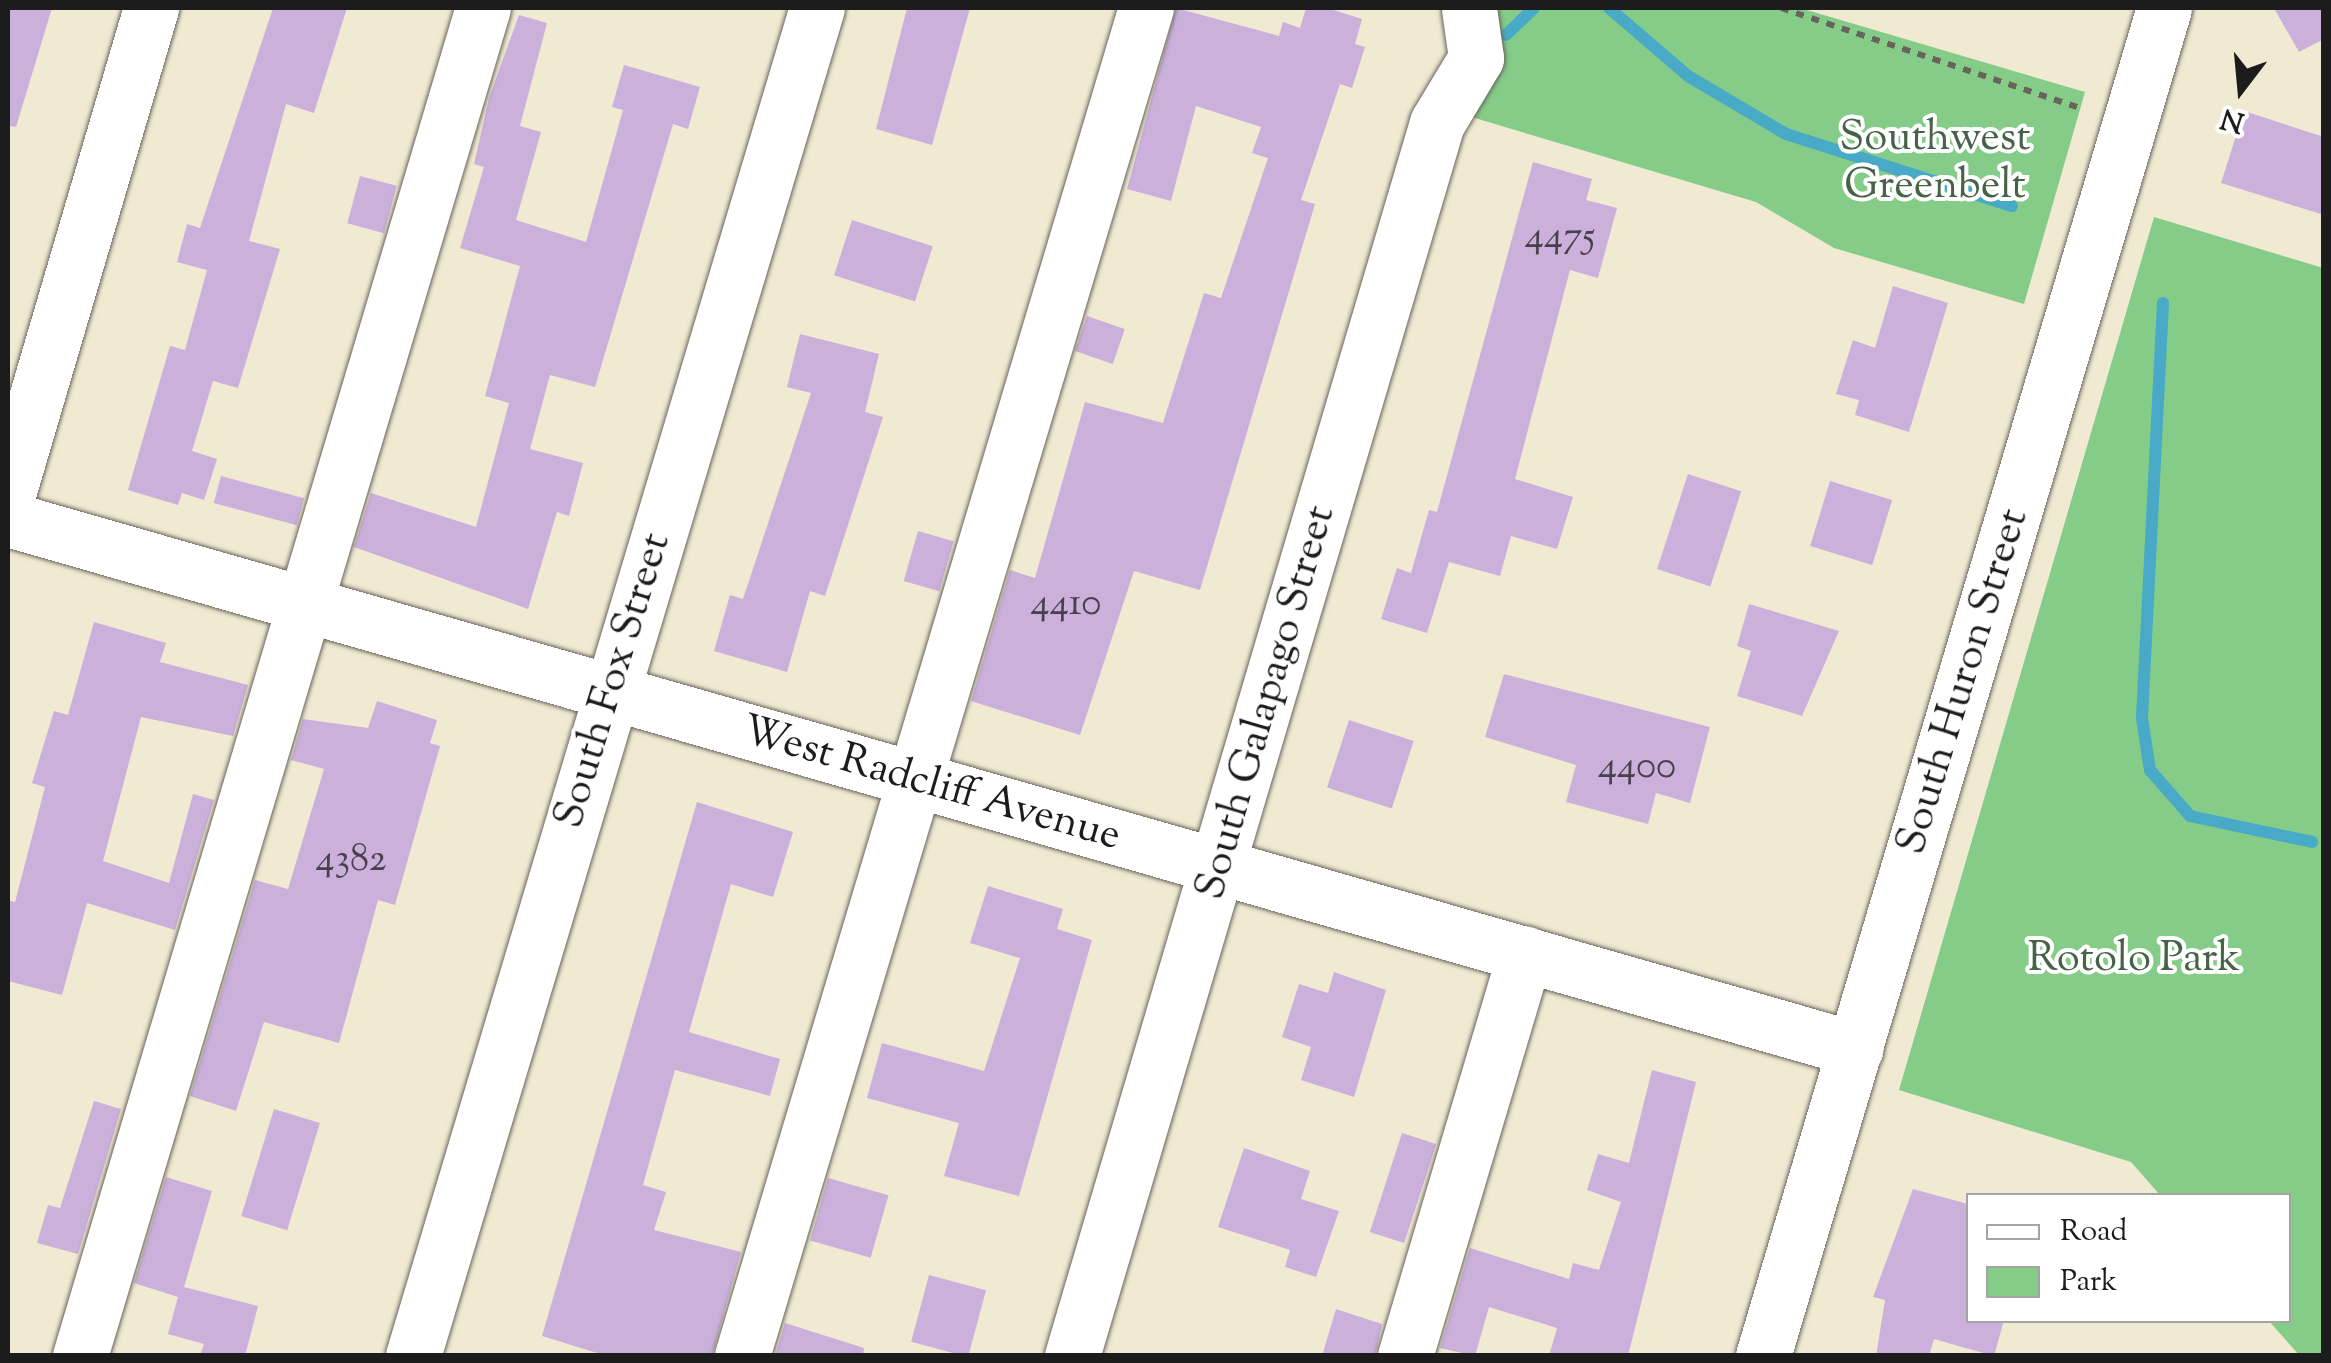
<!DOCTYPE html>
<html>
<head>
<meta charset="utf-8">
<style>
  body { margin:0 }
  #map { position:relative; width:2331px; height:1363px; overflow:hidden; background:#f1ead3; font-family:"Sorts Mill Goudy",serif }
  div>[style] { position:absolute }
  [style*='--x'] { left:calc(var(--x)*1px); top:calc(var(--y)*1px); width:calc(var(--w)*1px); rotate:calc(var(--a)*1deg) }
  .green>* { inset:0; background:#84cc87 }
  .stream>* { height:12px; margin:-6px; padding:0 6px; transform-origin:6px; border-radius:6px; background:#48aac7 }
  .building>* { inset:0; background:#cab0da; transform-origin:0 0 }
  .path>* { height:6px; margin-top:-3px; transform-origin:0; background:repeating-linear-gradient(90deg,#67645c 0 8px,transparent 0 16px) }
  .roads { filter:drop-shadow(0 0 2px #67645c) drop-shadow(0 0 2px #67645c) }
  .minor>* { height:55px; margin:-27.5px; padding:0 27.5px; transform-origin:27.5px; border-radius:27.5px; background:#fff }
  span { translate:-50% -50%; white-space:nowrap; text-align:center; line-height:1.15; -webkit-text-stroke:8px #fff; paint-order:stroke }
  .number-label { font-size:38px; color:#48414c }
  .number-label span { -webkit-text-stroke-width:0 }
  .park-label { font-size:42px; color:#466247 }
  .street-label { font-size:42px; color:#1c1c1c }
  .frame { position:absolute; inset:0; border:10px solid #1c1c1c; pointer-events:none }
  .legend { position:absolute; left:1966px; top:1193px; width:325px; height:130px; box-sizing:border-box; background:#fff; border:2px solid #a4a4a4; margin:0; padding:12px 18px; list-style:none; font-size:30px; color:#1c1c1c }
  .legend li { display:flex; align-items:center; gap:20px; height:50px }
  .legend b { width:50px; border:2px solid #a4a4a4 }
  .north { position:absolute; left:2191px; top:40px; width:100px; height:100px; -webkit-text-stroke:8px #fff; paint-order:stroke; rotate:196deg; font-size:28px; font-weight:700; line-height:40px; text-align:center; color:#1c1c1c }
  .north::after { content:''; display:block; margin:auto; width:35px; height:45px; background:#1c1c1c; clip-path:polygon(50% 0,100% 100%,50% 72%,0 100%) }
</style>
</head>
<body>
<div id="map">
  <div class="green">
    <i style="clip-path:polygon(1469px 8px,1800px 8px,2085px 92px,2024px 304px,1834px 248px,1756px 202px,1458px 113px)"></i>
    <i style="clip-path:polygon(2154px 217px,2323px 268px,2321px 1355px,2299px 1355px,2269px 1321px,2288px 1320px,2288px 1196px,2160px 1195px,2131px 1162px,1899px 1090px)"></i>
  </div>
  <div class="stream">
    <i style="--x:1609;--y:8;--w:104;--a:40.7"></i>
    <i style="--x:1688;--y:76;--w:114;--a:30.6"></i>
    <i style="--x:1786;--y:134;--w:237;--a:17.7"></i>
    <i style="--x:1506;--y:35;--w:39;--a:-44"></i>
    <i style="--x:2163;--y:303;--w:416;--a:92.9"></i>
    <i style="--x:2142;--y:718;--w:53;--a:81.3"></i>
    <i style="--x:2150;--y:770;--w:61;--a:49"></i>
    <i style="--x:2190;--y:816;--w:125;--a:12"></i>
  </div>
  <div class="building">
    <i style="clip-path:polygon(8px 8px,52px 8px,16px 127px,8px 126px)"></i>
    <i style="clip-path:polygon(273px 8px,347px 8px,314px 113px,286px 104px,249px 241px,280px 249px,238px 388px,213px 381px,192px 451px,217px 459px,204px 500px,182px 493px,178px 505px,128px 490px,170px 346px,185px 350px,207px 270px,177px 262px,187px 224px,200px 228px)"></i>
    <i style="clip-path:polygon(907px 8px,970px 8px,932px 145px,876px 129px)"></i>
    <i style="clip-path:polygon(1176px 8px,1279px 36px,1283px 22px,1300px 28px,1306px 8px,1327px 8px,1362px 19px,1355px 44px,1365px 47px,1352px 88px,1340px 84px,1301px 200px,1315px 204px,1200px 590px,1134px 571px,1080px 735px,971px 701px,1010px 570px,1035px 578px,1085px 402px,1163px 423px,1204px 293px,1221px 298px,1268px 158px,1252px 153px,1261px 127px,1196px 106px,1171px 201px,1127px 189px)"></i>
    <i style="clip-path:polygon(2274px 8px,2324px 8px,2324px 39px,2299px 52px)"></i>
    <i style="clip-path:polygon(519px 15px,547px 23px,520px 126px,541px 132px,516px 220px,586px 242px,623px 110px,612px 107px,624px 65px,700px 87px,688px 129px,673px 124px,595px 387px,550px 375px,530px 449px,583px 463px,569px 516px,557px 512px,528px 609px,354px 547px,371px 493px,476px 527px,509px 403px,485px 396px,520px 266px,460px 248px,484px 167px,474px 164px,489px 98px)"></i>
    <i style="clip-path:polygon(2244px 111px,2324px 137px,2324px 215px,2221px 183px)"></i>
    <i style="clip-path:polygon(1533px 162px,1592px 179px,1586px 200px,1617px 208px,1598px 278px,1570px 270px,1515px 479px,1573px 497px,1557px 549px,1511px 536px,1500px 576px,1449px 562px,1427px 633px,1381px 619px,1397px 568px,1411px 573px,1429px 510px,1437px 512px)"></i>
    <i style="left:360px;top:176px;width:38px;height:49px;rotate:15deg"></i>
    <i style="left:852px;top:220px;width:85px;height:58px;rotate:18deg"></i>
    <i style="clip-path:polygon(1893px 286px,1948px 303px,1909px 432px,1855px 415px,1859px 400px,1836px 394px,1853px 340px,1875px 348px)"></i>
    <i style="left:1087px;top:316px;width:40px;height:37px;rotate:19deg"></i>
    <i style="clip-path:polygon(800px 334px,879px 354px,865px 412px,883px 417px,825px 596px,810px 591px,787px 672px,714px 651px,730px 595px,743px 599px,811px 393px,787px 387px)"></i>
    <i style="left:1688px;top:474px;width:56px;height:100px;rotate:18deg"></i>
    <i style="left:221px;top:476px;width:86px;height:28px;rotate:15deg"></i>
    <i style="left:1830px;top:481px;width:65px;height:68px;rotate:17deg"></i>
    <i style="left:918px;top:531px;width:37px;height:52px;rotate:16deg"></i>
    <i style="clip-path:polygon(1749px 604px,1839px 631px,1802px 716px,1737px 696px,1751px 651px,1737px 646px)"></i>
    <i style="clip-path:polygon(94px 622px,166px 643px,160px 662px,248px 685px,233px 736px,141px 717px,103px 861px,169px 883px,193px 794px,214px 800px,175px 930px,87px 903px,62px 995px,8px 981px,8px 900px,15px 902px,45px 787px,32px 783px,54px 711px,68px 715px)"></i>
    <i style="clip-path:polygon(1504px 674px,1710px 727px,1690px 803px,1656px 793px,1648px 824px,1566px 802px,1576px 765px,1485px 737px)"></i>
    <i style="clip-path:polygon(377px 701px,437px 720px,430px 743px,440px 746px,395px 905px,378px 900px,339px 1043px,264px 1022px,236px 1111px,190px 1096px,255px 880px,288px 889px,324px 769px,291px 760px,303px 719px,368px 728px)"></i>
    <i style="left:1349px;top:720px;width:68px;height:71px;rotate:18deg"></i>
    <i style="clip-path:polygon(697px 802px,793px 832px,773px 897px,731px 884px,689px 1032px,780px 1059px,770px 1096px,675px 1070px,643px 1185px,666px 1192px,654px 1230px,741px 1252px,712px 1356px,607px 1356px,542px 1336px)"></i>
    <i style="clip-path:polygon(988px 886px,1063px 909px,1057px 929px,1092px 940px,1019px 1196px,944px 1176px,959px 1123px,867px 1098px,882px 1043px,984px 1071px,1020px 958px,970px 943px)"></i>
    <i style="clip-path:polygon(1334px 972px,1386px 990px,1354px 1097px,1301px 1080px,1311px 1047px,1282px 1037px,1299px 984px,1328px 993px)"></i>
    <i style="clip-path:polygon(1652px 1070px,1696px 1082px,1628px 1356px,1549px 1356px,1557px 1328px,1489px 1307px,1475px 1356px,1440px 1348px,1470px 1248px,1569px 1279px,1573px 1263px,1599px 1270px,1621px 1202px,1587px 1190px,1598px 1154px,1629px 1163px)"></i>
    <i style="clip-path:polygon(94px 1101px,121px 1109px,78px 1254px,37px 1243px,48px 1205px,60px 1208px)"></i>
    <i style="left:274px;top:1109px;width:48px;height:112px;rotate:17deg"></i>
    <i style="left:1402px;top:1133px;width:36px;height:104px;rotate:18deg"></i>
    <i style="clip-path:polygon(1244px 1148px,1310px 1171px,1301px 1199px,1339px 1211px,1316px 1277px,1285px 1267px,1290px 1250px,1218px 1227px)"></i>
    <i style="clip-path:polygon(166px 1177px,212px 1191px,184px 1287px,258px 1306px,245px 1356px,200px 1356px,204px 1344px,168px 1334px,178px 1297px,134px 1283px)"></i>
    <i style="left:828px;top:1178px;width:63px;height:65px;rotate:16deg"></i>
    <i style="clip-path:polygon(1913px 1189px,1968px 1204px,1968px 1320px,2004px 1320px,1994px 1356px,1934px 1339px,1929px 1356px,1876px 1356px,1885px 1300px,1873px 1297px)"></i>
    <i style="left:929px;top:1275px;width:59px;height:69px;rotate:15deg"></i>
    <i style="clip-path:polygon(1336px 1309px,1382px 1324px,1375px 1356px,1322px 1356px)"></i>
    <i style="clip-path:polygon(785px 1323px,864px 1348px,863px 1356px,775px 1356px)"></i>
  </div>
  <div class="path">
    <i style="--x:1781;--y:8;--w:318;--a:18.5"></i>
  </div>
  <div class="roads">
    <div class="minor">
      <i style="--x:8;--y:494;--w:507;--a:-73.6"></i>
      <i style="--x:8;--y:519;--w:1922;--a:16.01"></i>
      <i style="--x:80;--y:1356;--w:1407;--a:-73.36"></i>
      <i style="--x:413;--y:1356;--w:1407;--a:-73.32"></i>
      <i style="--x:742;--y:1356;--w:1407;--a:-73.32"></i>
      <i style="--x:1072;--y:1356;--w:1286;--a:-73.51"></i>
      <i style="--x:1437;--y:123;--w:76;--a:-59"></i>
      <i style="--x:1476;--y:58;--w:50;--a:-98"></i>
      <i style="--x:1405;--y:1356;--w:420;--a:-73.4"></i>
      <i style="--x:1763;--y:1356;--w:1406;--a:-73.43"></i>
    </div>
  </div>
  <div class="number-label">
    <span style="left:1560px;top:239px">4475</span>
    <span style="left:1066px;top:606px">4410</span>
    <span style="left:1637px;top:769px">4400</span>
    <span style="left:351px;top:862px">4382</span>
  </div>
  <div class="park-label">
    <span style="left:1935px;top:163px">Southwest<br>Greenbelt</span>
    <span style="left:2134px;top:960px">Rotolo Park</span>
  </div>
  <div class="street-label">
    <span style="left:614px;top:681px;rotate:-73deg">South Fox Street</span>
    <span style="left:1964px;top:682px;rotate:-73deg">South Huron Street</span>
    <span style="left:1267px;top:703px;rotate:-74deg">South Galapago Street</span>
    <span style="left:931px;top:785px;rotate:16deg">West Radcliff Avenue</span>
  </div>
  <div class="frame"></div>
  <ul class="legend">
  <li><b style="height:12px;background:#fff"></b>Road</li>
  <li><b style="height:28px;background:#84cc87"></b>Park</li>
  </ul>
  <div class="north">N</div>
</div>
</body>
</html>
